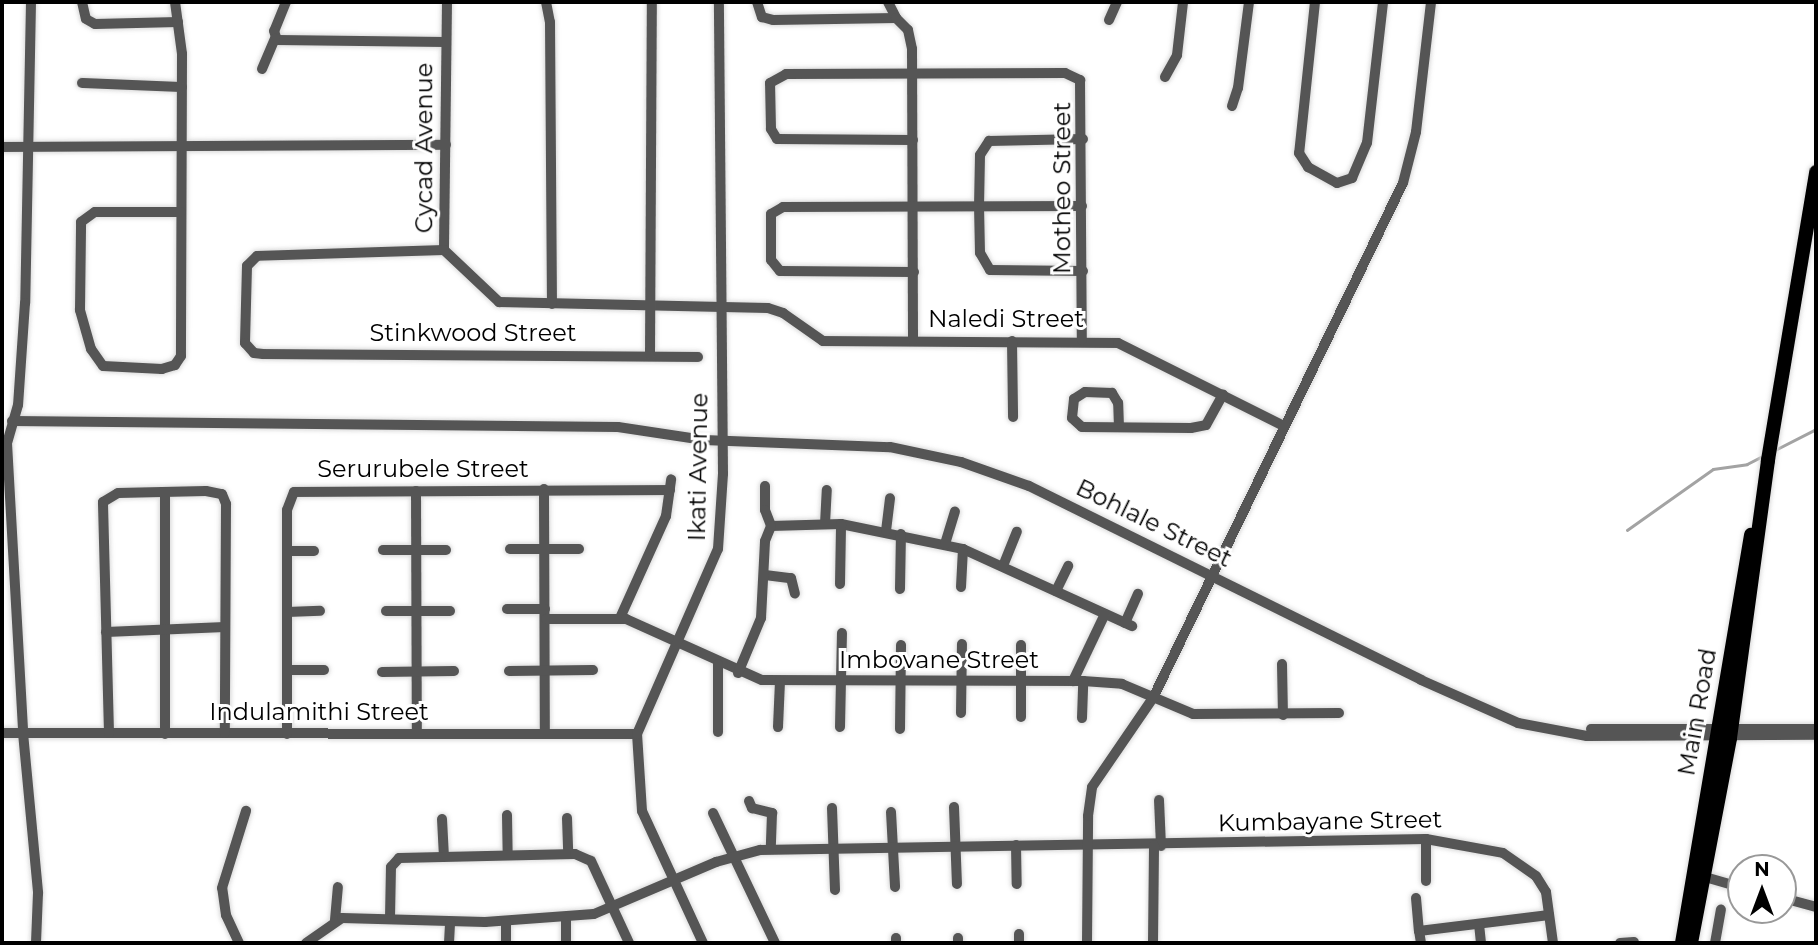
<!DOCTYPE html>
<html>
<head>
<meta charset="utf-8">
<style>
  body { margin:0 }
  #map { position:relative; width:1818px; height:945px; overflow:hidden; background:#fff; font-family:Montserrat,sans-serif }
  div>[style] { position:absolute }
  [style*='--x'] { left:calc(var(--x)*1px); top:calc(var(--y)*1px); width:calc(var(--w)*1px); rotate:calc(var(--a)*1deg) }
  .stream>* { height:2.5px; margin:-1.25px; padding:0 1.25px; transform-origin:1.25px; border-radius:1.25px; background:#a3a3a3 }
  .roads { filter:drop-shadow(0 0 2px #dbdbdb) drop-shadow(0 0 2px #dbdbdb) }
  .minor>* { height:10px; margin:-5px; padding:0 5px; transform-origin:5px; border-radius:5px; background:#555 }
  .major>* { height:14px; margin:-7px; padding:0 7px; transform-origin:7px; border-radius:7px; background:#000 }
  span { translate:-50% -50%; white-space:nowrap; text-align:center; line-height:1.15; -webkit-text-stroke:6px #fff; paint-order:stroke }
  .street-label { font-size:24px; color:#000 }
  .frame { position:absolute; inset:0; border:4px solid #000; pointer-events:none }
  .north { position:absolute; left:1727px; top:854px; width:70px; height:70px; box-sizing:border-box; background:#fff; border:2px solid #999; border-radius:50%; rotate:0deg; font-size:19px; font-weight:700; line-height:28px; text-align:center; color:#000 }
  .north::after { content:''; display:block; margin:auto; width:24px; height:32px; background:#000; clip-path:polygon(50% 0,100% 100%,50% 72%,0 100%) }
</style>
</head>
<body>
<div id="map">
  <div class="stream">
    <i style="--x:1775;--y:450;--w:46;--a:-27.1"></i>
    <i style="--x:1627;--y:530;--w:105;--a:-35.3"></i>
    <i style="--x:1713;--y:469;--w:34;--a:-8"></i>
    <i style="--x:1747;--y:464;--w:18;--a:-27"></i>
  </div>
  <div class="roads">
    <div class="minor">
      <i style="--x:31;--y:2;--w:301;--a:91.1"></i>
      <i style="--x:25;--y:303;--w:102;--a:93.9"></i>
      <i style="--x:18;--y:405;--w:40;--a:106"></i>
      <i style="--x:7;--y:443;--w:290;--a:86.8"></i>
      <i style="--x:23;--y:733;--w:161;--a:84.6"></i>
      <i style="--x:38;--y:893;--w:50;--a:92.3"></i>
      <i style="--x:82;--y:2;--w:17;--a:77"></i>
      <i style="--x:86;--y:19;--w:10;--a:29"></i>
      <i style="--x:95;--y:24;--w:83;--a:-1.4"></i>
      <i style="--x:175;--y:2;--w:52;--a:82.3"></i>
      <i style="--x:182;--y:54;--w:302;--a:90.2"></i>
      <i style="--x:181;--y:356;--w:11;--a:124"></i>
      <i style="--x:175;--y:365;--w:14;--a:163"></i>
      <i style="--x:162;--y:369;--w:59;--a:-177.1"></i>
      <i style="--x:103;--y:366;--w:21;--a:-125"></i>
      <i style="--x:91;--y:349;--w:41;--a:-105.8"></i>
      <i style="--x:80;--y:310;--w:88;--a:-89.3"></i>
      <i style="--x:81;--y:222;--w:17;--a:-36"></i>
      <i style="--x:95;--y:212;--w:86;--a:0"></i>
      <i style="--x:286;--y:2;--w:31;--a:112"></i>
      <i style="--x:274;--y:31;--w:9;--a:72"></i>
      <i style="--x:277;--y:40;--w:168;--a:0.7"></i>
      <i style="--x:447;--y:2;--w:248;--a:90.7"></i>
      <i style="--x:444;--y:250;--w:76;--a:43.4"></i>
      <i style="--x:499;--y:302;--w:269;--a:1.3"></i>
      <i style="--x:768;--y:308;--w:16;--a:18"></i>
      <i style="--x:783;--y:313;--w:49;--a:35"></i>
      <i style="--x:823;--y:341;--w:295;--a:0.4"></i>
      <i style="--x:1118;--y:343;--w:186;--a:26.6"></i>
      <i style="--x:546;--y:2;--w:20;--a:79"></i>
      <i style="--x:550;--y:22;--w:282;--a:89.6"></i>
      <i style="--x:757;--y:2;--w:16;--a:72"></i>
      <i style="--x:762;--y:17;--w:11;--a:15"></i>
      <i style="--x:773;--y:20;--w:123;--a:-0.9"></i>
      <i style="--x:888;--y:2;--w:18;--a:63"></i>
      <i style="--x:896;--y:18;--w:17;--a:45"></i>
      <i style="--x:908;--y:30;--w:19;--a:78"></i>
      <i style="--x:912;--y:49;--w:291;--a:89.8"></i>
      <i style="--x:1315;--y:2;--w:152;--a:96"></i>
      <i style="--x:1299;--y:153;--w:17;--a:57"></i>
      <i style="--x:1308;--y:167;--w:33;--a:29"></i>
      <i style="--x:1337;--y:183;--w:16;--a:-18"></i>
      <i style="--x:1352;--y:178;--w:38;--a:-67"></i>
      <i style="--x:1367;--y:143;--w:142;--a:-83.5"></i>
      <i style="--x:1109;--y:20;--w:20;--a:-66"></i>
      <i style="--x:262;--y:69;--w:33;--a:-67"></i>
      <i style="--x:1165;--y:77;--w:25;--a:-61"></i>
      <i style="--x:1177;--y:55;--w:53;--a:-83.5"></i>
      <i style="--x:82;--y:83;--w:100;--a:2.3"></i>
      <i style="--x:1232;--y:106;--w:19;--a:-72"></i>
      <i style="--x:1238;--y:88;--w:87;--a:-82.7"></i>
      <i style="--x:913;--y:140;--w:136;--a:-179.6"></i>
      <i style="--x:777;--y:139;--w:12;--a:-121"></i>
      <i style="--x:771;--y:129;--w:46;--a:-91.2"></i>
      <i style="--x:770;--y:83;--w:18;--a:-29"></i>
      <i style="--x:786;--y:74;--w:279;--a:-0.2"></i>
      <i style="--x:1065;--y:73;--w:17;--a:25"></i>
      <i style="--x:1080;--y:80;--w:260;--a:89.6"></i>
      <i style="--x:2;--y:147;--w:444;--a:-0.3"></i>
      <i style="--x:444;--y:250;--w:187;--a:178.2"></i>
      <i style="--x:257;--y:256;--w:14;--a:135"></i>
      <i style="--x:247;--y:266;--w:77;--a:91.5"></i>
      <i style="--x:245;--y:343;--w:13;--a:48"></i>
      <i style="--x:254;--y:353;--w:9;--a:6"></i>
      <i style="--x:263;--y:354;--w:435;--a:0.4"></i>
      <i style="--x:1083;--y:271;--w:93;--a:-179.4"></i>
      <i style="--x:990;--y:270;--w:20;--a:-120"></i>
      <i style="--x:980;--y:253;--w:46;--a:-91.2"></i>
      <i style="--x:979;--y:207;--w:52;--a:-88.9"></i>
      <i style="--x:980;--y:155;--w:17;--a:-57"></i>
      <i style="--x:989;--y:141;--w:94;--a:-1.2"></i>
      <i style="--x:914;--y:272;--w:134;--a:-179.6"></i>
      <i style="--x:780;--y:271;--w:14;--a:-129"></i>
      <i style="--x:771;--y:260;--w:46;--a:-90"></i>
      <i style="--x:771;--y:214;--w:14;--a:-30"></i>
      <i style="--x:783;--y:207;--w:299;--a:-0.2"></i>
      <i style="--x:1012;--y:341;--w:76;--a:89.2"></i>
      <i style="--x:650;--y:355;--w:353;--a:-89.7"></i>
      <i style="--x:12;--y:421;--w:606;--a:0.57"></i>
      <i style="--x:618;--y:427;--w:87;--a:8.6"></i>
      <i style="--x:704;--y:440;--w:186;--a:2.2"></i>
      <i style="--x:890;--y:447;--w:73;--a:11.9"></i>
      <i style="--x:961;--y:462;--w:72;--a:19.4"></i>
      <i style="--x:1029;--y:486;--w:437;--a:26.3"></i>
      <i style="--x:1421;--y:680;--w:106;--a:23.9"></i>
      <i style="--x:1518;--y:723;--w:70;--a:10.7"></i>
      <i style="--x:1587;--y:736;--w:229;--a:-0.3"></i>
      <i style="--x:1119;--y:427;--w:24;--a:-92"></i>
      <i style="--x:1118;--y:403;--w:12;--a:-121"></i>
      <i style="--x:1112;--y:393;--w:27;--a:-178"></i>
      <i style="--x:1085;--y:392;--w:13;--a:148"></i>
      <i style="--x:1074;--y:399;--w:19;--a:96"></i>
      <i style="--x:1072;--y:418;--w:13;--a:42"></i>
      <i style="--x:1082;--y:427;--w:109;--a:0.5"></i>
      <i style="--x:1191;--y:428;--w:15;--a:-11"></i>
      <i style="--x:1206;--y:425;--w:35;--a:-61"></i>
      <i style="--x:765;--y:486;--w:24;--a:90"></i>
      <i style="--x:765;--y:510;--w:17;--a:69"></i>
      <i style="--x:544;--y:489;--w:242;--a:89.8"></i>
      <i style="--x:416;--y:491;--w:242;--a:89.8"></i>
      <i style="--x:165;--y:492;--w:242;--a:90"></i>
      <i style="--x:825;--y:524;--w:34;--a:-87"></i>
      <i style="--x:771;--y:526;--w:70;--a:-1.6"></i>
      <i style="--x:841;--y:524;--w:125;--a:11.6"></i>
      <i style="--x:963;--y:549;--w:186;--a:24.5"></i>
      <i style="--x:886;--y:531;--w:33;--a:-83"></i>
      <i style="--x:945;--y:544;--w:34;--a:-73"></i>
      <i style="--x:510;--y:549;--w:69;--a:0"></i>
      <i style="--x:383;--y:550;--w:63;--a:0"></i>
      <i style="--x:287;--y:551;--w:27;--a:0"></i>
      <i style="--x:1003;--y:566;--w:37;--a:-68"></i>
      <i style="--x:765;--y:575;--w:26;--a:7"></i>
      <i style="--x:791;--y:578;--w:16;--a:76"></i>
      <i style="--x:840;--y:584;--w:60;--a:-89"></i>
      <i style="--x:961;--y:587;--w:38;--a:-87"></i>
      <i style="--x:900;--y:589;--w:55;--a:-89"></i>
      <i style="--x:1056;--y:591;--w:28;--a:-64"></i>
      <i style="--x:507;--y:609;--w:38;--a:0"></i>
      <i style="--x:386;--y:611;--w:64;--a:0"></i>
      <i style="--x:287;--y:612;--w:33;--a:-2"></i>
      <i style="--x:620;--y:618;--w:112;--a:-65.7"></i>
      <i style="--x:666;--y:516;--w:37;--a:-82"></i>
      <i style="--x:546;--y:619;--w:80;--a:0"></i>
      <i style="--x:626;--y:619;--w:149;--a:24.2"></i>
      <i style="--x:762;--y:680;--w:321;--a:0.2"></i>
      <i style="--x:1083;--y:681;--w:39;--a:4"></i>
      <i style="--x:1122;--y:684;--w:77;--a:22.9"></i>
      <i style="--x:1193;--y:714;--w:146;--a:-0.4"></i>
      <i style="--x:1125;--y:623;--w:32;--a:-66"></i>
      <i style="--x:106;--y:632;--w:119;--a:-2.4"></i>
      <i style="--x:1282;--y:664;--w:51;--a:88.9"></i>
      <i style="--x:287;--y:670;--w:37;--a:0"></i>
      <i style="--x:509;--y:671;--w:84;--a:-0.7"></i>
      <i style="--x:382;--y:672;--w:72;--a:-0.8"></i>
      <i style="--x:738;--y:673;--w:60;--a:-67.3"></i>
      <i style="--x:761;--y:618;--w:77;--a:-87"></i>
      <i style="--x:765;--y:541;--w:16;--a:-68"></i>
      <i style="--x:1073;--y:681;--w:74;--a:-64.5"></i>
      <i style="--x:961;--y:713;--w:69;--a:-89.2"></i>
      <i style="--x:1021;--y:717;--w:72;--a:-90"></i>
      <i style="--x:1082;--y:718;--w:37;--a:-88"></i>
      <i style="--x:778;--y:727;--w:46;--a:-87.5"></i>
      <i style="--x:840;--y:727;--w:94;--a:-88.8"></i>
      <i style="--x:900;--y:729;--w:84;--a:-89.3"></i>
      <i style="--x:1591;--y:729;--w:225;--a:0"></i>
      <i style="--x:718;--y:732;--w:68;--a:-90"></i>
      <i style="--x:2;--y:733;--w:635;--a:0.09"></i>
      <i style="--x:109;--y:733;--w:231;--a:-91.5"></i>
      <i style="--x:103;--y:502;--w:17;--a:-31"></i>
      <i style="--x:118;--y:493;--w:88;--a:-1.3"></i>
      <i style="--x:206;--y:491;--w:16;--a:11"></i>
      <i style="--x:222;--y:494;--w:11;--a:68"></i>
      <i style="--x:226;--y:504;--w:229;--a:90.3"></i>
      <i style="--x:287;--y:734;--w:224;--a:-90"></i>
      <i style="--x:287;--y:510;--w:19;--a:-69"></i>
      <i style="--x:294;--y:492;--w:376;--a:-0.3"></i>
      <i style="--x:1159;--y:800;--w:46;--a:87.5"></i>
      <i style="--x:749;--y:801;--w:8;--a:67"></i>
      <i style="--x:752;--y:808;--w:21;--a:14"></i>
      <i style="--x:772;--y:813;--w:36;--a:92"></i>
      <i style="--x:954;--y:807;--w:77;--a:87.8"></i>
      <i style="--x:832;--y:808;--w:82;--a:87.9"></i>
      <i style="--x:891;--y:812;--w:75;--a:86.9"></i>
      <i style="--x:713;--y:813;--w:144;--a:64.5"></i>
      <i style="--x:507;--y:815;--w:39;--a:89"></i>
      <i style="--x:567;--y:818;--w:36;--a:88"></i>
      <i style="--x:442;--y:819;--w:37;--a:87"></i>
      <i style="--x:1426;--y:839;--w:42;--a:90"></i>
      <i style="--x:1016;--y:845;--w:39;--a:89"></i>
      <i style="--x:1705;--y:877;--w:37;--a:16"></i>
      <i style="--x:1416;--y:898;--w:33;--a:85"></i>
      <i style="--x:1783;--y:898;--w:34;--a:15"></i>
      <i style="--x:566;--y:917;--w:26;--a:90"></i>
      <i style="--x:390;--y:918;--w:51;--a:-88.9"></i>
      <i style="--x:391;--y:867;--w:12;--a:-48"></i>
      <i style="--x:399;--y:858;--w:176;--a:-1.3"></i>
      <i style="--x:575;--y:854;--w:17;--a:24"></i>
      <i style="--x:591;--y:861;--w:90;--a:65.1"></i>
      <i style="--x:335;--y:920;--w:33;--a:-85"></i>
      <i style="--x:1479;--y:924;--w:19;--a:84"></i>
      <i style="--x:1019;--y:934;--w:9;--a:90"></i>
      <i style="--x:896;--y:938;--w:5;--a:90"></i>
      <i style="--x:239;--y:943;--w:31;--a:-115"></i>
      <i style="--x:226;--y:915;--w:27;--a:-98"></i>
      <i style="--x:222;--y:888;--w:81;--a:-72.7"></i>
      <i style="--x:306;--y:943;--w:44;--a:-34.8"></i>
      <i style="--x:342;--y:918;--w:143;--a:1.6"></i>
      <i style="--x:485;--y:922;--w:109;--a:-4.2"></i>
      <i style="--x:594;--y:914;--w:133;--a:-23.1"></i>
      <i style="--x:716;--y:862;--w:46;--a:-15.3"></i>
      <i style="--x:760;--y:850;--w:666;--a:-0.95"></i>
      <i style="--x:1426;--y:839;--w:78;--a:10.3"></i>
      <i style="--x:1503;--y:853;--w:40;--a:34.9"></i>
      <i style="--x:1536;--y:876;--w:19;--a:58"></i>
      <i style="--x:1546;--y:892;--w:51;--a:82.2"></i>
      <i style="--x:449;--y:943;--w:21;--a:-87"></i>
      <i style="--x:506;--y:943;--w:22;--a:-90"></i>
      <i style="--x:703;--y:943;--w:145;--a:-114.8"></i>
      <i style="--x:642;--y:811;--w:77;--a:-93.7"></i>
      <i style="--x:637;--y:734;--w:202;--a:-66.4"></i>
      <i style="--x:718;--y:549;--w:75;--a:-86.2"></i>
      <i style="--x:723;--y:474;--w:472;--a:-90.5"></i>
      <i style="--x:958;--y:943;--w:5;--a:-90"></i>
      <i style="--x:1087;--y:943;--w:127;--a:-89.5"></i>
      <i style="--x:1088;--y:816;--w:29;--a:-82"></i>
      <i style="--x:1092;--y:787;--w:108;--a:-55.6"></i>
      <i style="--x:1153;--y:698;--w:572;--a:-64.11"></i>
      <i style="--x:1403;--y:183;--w:53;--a:-75.7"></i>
      <i style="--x:1416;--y:132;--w:131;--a:-83.4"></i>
      <i style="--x:1153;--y:943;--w:98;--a:-89.4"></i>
      <i style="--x:1421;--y:943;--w:12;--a:-99"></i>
      <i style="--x:1419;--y:931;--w:131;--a:-7"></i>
      <i style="--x:1620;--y:943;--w:14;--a:-4"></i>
      <i style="--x:1715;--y:943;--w:34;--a:-80"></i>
    </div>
    <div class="major">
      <i style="--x:1682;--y:943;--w:414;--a:-80.4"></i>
      <i style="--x:1691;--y:943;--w:209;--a:-79.2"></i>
      <i style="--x:1730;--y:738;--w:281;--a:-82.2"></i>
      <i style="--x:1768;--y:460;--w:292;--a:-80.5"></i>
    </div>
  </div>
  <div class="street-label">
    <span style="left:424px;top:148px;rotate:-90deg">Cycad Avenue</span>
    <span style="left:1062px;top:188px;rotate:-90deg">Motheo Street</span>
    <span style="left:1006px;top:319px">Naledi Street</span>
    <span style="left:473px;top:333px">Stinkwood Street</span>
    <span style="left:698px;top:467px;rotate:-89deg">Ikati Avenue</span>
    <span style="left:423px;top:469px">Serurubele Street</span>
    <span style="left:1154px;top:523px;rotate:26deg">Bohlale Street</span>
    <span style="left:939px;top:660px">Imbovane Street</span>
    <span style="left:319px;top:712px">Indulamithi Street</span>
    <span style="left:1697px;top:712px;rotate:-80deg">Main Road</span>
    <span style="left:1330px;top:821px;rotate:-1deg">Kumbayane Street</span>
  </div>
  <div class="frame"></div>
  <div class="north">N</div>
</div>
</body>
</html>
